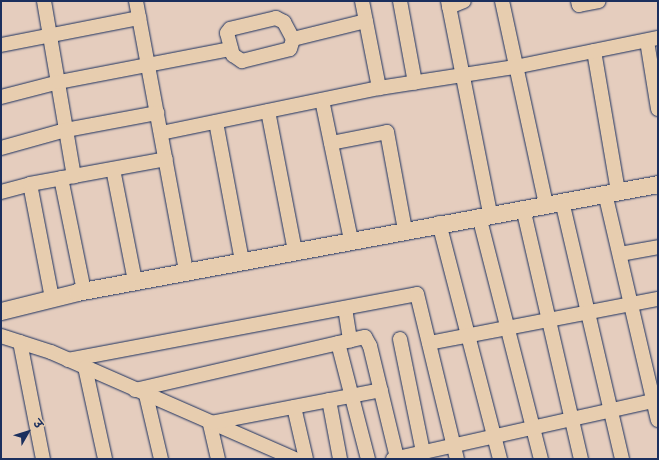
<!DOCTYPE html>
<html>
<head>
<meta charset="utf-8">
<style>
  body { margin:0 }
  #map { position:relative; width:659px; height:460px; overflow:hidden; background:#e5cdbe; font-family:Pangolin,"Playpen Sans Deva",sans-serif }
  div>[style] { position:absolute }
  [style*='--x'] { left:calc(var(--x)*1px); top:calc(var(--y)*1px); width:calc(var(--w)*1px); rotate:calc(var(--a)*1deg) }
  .roads { filter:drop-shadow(0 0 1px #1b2f5e) drop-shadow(0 0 1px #1b2f5e) }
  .minor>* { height:14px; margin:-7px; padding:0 7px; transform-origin:7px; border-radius:7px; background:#e7cdaf }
  .tertiary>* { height:17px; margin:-8.5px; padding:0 8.5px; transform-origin:8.5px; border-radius:8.5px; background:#e7cdaf }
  span { translate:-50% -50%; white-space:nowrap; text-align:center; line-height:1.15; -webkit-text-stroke:3px #e7cdaf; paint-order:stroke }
  .frame { position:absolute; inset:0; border:2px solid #1b2f5e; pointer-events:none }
  .north { position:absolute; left:8px; top:412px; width:40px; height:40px; -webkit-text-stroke:3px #e7cdaf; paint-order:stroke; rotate:51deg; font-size:11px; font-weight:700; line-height:16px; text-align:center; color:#1b2f5e }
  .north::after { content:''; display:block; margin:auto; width:14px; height:18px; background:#1b2f5e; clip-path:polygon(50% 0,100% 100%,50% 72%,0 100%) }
</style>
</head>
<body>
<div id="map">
  <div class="roads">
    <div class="minor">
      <i style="--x:44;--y:1;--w:178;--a:80.3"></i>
      <i style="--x:136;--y:1;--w:275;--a:79.5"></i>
      <i style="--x:362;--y:1;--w:89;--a:78.9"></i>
      <i style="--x:400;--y:1;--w:83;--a:79.6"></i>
      <i style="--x:448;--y:1;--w:217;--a:78.8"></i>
      <i style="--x:502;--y:1;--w:208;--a:77.8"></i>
      <i style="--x:578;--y:1;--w:4;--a:76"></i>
      <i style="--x:579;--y:5;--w:20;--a:-11"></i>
      <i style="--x:449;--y:7;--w:16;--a:-22"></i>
      <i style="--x:293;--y:39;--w:19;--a:-118"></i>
      <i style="--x:284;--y:22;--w:9;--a:-153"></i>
      <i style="--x:276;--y:18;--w:47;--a:166.6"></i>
      <i style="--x:230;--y:29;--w:5;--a:127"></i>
      <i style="--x:227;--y:33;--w:23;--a:75"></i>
      <i style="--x:233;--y:55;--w:11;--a:34"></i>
      <i style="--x:242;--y:61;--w:49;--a:-14"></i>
      <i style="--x:290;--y:49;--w:10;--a:-73"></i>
      <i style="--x:293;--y:39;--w:75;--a:-13.9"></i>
      <i style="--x:647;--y:41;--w:69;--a:80.8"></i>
      <i style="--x:1;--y:45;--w:141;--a:-11.1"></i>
      <i style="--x:594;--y:51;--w:142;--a:80.3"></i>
      <i style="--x:1;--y:97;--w:60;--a:-14.5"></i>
      <i style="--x:59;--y:82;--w:175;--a:-10.9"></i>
      <i style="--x:322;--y:100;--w:143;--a:78.3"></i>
      <i style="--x:268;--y:111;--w:143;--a:79.1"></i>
      <i style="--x:216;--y:122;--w:141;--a:79.4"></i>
      <i style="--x:161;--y:133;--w:223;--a:-11.7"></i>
      <i style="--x:379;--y:88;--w:138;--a:-8.8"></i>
      <i style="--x:515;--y:67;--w:146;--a:-11.5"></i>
      <i style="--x:331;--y:143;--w:57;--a:-11.1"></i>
      <i style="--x:387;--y:132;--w:100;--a:79.6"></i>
      <i style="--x:1;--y:148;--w:67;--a:-15.5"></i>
      <i style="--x:66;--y:130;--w:93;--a:-10.6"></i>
      <i style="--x:113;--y:169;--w:114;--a:78.9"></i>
      <i style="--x:61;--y:178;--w:115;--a:78.5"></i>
      <i style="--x:30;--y:184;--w:116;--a:79.1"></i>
      <i style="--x:1;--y:192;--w:30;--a:-15"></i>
      <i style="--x:30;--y:184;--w:138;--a:-10.4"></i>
      <i style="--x:605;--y:193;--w:233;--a:76.9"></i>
      <i style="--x:562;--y:201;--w:265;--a:76.9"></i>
      <i style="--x:523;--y:208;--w:258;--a:77"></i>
      <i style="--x:479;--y:216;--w:251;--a:75.7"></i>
      <i style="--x:439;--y:223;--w:244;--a:75.5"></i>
      <i style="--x:620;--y:254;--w:39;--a:-10"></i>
      <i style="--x:345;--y:308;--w:33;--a:81"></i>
      <i style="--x:1;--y:336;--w:52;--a:17.7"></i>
      <i style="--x:51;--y:352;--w:266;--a:23.7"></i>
      <i style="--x:400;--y:339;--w:115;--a:78.5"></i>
      <i style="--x:20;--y:342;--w:119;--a:78.9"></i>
      <i style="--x:338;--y:343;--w:120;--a:75.5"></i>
      <i style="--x:429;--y:343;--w:233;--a:-10.9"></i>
      <i style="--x:68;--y:360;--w:355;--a:-10.7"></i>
      <i style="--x:417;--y:294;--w:170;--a:76.4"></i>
      <i style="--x:85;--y:367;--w:94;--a:77.7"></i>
      <i style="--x:135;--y:390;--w:236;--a:-13"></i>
      <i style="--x:365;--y:337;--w:10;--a:61"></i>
      <i style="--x:370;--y:346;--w:115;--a:76.4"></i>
      <i style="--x:146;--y:395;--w:66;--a:76.8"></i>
      <i style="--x:329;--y:400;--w:60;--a:79.4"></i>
      <i style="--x:294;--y:407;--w:53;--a:77"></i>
      <i style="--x:218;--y:459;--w:37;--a:-103"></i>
      <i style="--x:210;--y:423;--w:174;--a:-10.9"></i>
      <i style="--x:393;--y:459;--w:271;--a:-12.6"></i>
    </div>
    <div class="tertiary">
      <i style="--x:1;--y:311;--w:78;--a:-14"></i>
      <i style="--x:77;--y:292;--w:591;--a:-10.53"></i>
    </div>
  </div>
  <div class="frame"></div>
  <div class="north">उ</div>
</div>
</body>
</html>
